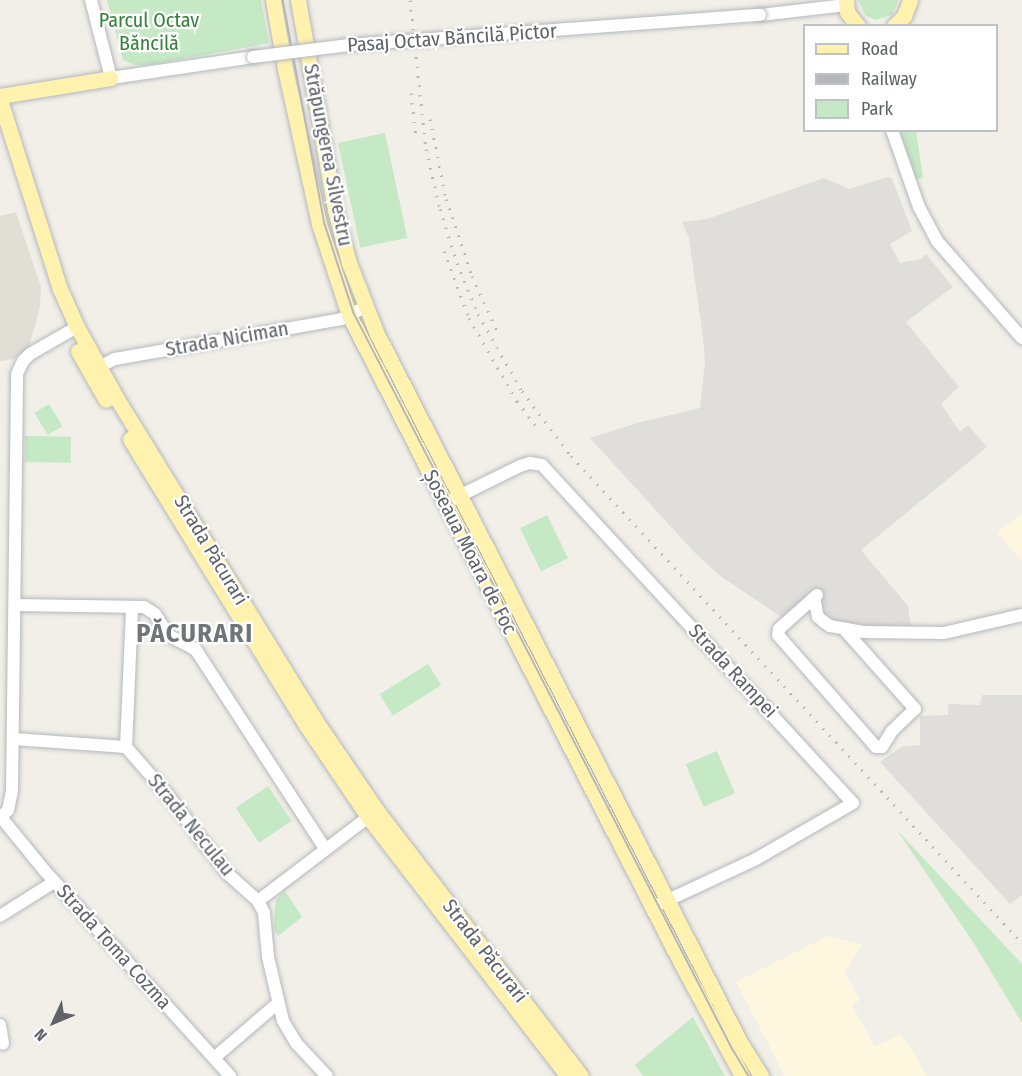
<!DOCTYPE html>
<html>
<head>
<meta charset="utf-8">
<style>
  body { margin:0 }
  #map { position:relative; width:1022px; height:1076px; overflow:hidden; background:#f1efe8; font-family:"Fira Sans Condensed",sans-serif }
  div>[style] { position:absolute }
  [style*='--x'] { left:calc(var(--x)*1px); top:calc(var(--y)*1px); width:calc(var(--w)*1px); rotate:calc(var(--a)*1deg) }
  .commercial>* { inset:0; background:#fef7e0 }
  .industrial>* { inset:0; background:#e0deda }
  .education>* { inset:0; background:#e1ded6 }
  .green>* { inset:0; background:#c5e8c5; transform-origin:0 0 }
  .roads { filter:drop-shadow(0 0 2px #b5b8bc) drop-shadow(0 0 2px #b5b8bc) }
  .minor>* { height:12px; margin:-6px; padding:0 6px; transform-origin:6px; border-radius:6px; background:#fff }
  .major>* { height:15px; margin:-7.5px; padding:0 7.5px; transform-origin:7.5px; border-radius:7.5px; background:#fff2af }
  .tram>* { height:1.5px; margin:-0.75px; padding:0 0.75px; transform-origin:0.75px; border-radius:0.75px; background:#b6b7b8 }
  .rail>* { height:3px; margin-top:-1.5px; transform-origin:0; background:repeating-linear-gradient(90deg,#b6b7b8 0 1.5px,transparent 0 9.5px) }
  .bridges { filter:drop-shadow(0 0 2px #b5b8bc) drop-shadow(0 0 2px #b5b8bc) }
  .minor-bridge>* { height:12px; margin:-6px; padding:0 6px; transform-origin:6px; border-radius:6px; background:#fff }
  span { translate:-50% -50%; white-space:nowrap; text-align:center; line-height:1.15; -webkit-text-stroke:4.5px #fff; paint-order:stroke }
  .park-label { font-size:20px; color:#348238 }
  .street-label { font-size:20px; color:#5f6368 }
  .district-label { font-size:26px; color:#70757a; font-weight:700; letter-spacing:1.5px }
  .legend { position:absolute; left:803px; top:24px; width:195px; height:108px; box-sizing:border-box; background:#fff; border:2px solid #bfc1c3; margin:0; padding:8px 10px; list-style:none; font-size:18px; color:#5f6368 }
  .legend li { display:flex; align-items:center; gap:12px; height:30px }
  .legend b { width:30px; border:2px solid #bfc1c3 }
  .north { position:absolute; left:24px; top:992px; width:60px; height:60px; -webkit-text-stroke:4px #fff; paint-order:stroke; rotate:226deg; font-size:16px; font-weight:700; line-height:24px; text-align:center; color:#5f6368 }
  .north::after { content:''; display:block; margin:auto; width:21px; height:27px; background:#5f6368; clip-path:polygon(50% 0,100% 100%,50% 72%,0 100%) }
</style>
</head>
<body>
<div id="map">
  <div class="commercial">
    <i style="clip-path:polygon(1022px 513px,1022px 561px,997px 533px)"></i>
    <i style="clip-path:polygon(828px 936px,862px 945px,845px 973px,860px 1000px,852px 1005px,875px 1047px,899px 1035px,909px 1045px,927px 1076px,785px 1076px,736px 982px)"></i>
  </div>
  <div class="industrial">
    <i style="clip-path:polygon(888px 177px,892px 178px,912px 231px,890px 244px,900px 263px,921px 259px,926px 254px,953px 287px,906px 322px,959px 387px,941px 404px,960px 432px,968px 425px,987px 447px,861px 550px,908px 606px,911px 627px,857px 626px,838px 623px,823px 612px,820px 606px,783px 618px,719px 575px,693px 551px,590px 438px,637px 423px,700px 408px,705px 361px,703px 338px,689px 238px,682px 222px,707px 219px,824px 178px,849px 189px)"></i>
    <i style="clip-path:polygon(982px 695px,1022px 695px,1022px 895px,1010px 904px,880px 762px,901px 747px,920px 745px,920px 716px,948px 715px,948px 704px,980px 705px)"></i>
  </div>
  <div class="education">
    <i style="clip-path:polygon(16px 212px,41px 287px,40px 307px,29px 347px,14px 359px,0 361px,0 216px)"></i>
  </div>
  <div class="green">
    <i style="clip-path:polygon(107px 0,261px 0,269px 43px,149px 65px,135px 65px,123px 60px)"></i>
    <i style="clip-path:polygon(858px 0,898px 0,897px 4px,892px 15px,875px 20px,865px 15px)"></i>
    <i style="clip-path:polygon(900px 131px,916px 131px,923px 178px,916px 179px)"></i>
    <i style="left:385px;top:133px;width:107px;height:48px;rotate:78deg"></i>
    <i style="left:49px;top:404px;width:26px;height:17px;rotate:59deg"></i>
    <i style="left:25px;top:436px;width:46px;height:26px;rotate:1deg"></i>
    <i style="left:547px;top:515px;width:48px;height:30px;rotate:64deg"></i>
    <i style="left:428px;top:664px;width:25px;height:57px;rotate:58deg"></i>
    <i style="left:717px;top:751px;width:46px;height:34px;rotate:67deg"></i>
    <i style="left:268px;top:786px;width:42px;height:39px;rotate:56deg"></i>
    <i style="clip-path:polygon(897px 830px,1022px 964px,1022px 1023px,975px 945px)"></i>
    <i style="clip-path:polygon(285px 891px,302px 917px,278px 936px,274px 929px,275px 905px,277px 898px)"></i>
    <i style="clip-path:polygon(693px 1017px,725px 1076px,643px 1076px,635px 1065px)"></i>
  </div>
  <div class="roads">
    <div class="minor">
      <i style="--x:91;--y:0;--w:81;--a:75.6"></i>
      <i style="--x:111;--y:78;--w:144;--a:-8.4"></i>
      <i style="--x:760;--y:15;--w:87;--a:-6.6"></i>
      <i style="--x:892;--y:130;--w:82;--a:70.7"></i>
      <i style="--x:919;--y:207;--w:38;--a:62"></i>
      <i style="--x:937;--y:241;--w:129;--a:48.8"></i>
      <i style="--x:92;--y:371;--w:26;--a:-28"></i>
      <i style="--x:115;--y:359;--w:230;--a:-10"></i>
      <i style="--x:341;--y:319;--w:28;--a:-26"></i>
      <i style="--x:445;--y:503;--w:84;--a:-26.3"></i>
      <i style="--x:520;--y:466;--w:10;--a:-17"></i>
      <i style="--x:530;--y:463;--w:12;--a:9"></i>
      <i style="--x:542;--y:465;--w:459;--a:47.4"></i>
      <i style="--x:853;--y:803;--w:112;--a:150"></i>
      <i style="--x:756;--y:859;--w:114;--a:155"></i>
      <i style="--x:817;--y:595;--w:51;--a:138.2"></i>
      <i style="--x:779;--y:629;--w:6;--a:99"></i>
      <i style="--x:778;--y:635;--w:149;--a:48.8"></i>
      <i style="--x:876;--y:747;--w:6;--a:0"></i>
      <i style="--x:882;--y:747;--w:19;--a:-58"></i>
      <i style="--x:892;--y:731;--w:32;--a:-44"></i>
      <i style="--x:915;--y:709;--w:107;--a:-131.6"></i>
      <i style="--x:814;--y:598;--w:19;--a:78"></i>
      <i style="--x:818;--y:617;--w:8;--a:40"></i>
      <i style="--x:824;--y:622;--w:7;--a:34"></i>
      <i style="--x:830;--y:626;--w:34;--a:10"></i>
      <i style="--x:863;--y:632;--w:81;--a:0.7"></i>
      <i style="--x:944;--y:633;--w:80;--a:-13"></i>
      <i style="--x:15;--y:605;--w:129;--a:0.9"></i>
      <i style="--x:144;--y:607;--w:13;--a:32"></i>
      <i style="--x:155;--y:614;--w:25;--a:58"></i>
      <i style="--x:168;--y:635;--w:32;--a:28"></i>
      <i style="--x:196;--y:650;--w:237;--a:57"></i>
      <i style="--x:14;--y:739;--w:112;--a:4.1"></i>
      <i style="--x:126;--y:747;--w:61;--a:49"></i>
      <i style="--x:166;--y:793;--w:102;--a:52.6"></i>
      <i style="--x:228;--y:874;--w:40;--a:42"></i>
      <i style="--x:258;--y:901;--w:147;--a:-37.3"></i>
      <i style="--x:126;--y:747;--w:140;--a:-87.5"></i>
      <i style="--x:0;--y:816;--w:70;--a:50.8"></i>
      <i style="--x:44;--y:870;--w:278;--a:47.9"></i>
      <i style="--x:1;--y:817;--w:10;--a:-45"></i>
      <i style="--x:8;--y:810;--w:19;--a:-78"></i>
      <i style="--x:12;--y:791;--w:417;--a:-89.3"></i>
      <i style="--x:17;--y:374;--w:14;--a:-65"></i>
      <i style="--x:23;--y:361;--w:10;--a:-45"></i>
      <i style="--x:30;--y:354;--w:54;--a:-29.9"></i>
      <i style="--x:258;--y:901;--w:13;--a:63"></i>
      <i style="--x:264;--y:913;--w:44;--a:84.8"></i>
      <i style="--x:268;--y:957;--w:66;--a:76.8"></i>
      <i style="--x:283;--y:1021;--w:26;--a:59"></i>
      <i style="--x:296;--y:1043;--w:45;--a:46.8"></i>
      <i style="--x:0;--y:916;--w:64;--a:-32.2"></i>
      <i style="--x:0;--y:1025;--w:19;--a:81"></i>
      <i style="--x:214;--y:1058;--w:84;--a:-40.7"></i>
    </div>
    <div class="major">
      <i style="--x:273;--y:0;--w:70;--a:80.1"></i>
      <i style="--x:285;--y:69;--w:159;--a:77.6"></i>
      <i style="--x:319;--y:224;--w:96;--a:71.8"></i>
      <i style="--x:349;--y:315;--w:728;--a:62.87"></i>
      <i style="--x:681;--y:963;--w:128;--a:61.6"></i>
      <i style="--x:298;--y:0;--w:213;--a:80"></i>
      <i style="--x:335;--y:210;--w:55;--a:75.2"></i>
      <i style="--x:349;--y:263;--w:76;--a:68.5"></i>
      <i style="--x:377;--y:334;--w:796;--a:62.86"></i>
      <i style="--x:740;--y:1042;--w:40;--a:58"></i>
      <i style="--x:846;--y:0;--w:12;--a:85"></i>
      <i style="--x:847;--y:12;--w:18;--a:52"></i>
      <i style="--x:894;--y:26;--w:14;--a:-45"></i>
      <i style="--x:904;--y:16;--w:17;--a:-69"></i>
      <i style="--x:0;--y:96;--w:112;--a:-9.2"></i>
      <i style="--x:0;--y:100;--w:198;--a:72.4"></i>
      <i style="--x:60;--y:289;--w:42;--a:65.9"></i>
      <i style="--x:77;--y:327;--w:82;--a:60.9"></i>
      <i style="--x:117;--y:399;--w:377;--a:58.3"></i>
      <i style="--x:315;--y:720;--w:110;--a:55.7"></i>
      <i style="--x:377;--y:811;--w:334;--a:52.4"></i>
      <i style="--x:78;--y:351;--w:56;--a:60.3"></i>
      <i style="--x:130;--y:439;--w:336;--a:58.4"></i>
      <i style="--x:306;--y:725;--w:112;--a:55.9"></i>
      <i style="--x:369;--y:818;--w:326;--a:52.4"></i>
    </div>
  </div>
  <div class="tram">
    <i style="--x:283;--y:0;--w:228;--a:79.4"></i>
    <i style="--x:325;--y:224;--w:94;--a:72"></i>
    <i style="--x:354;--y:313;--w:827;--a:62.78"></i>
    <i style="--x:732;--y:1048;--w:33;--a:59"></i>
  </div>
  <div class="rail">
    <i style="--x:410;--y:0;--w:150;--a:83.9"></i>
    <i style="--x:426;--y:149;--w:62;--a:76.9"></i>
    <i style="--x:440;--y:209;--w:57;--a:72.5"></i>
    <i style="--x:457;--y:263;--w:55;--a:67.6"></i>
    <i style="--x:478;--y:314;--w:89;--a:60.3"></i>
    <i style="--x:522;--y:391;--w:81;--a:53"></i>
    <i style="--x:571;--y:456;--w:664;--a:47.2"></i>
    <i style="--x:411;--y:93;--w:44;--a:83.5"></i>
    <i style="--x:430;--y:119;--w:82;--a:78.7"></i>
    <i style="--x:446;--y:199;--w:81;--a:71.3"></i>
    <i style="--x:472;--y:276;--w:63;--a:65.5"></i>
    <i style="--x:444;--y:251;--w:72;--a:69.5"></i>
    <i style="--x:469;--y:318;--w:96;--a:60"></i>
    <i style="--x:517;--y:401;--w:36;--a:53"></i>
  </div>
  <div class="bridges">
    <div class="minor-bridge">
      <i style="--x:253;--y:57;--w:97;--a:-7.1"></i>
      <i style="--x:349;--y:45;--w:412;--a:-4.2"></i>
    </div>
  </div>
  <div class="park-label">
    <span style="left:149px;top:32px">Parcul Octav<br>Băncilă</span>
  </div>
  <div class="street-label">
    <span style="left:452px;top:38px;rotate:-4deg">Pasaj Octav Băncilă Pictor</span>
    <span style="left:328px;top:155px;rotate:79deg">Străpungerea Silvestru</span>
    <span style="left:227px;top:339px;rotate:-10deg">Strada Niciman</span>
    <span style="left:211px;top:550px;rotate:59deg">Strada Păcurari</span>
    <span style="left:470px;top:552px;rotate:63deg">Șoseaua Moara de Foc</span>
    <span style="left:733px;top:671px;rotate:47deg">Strada Rampei</span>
    <span style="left:191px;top:825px;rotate:51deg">Strada Neculau</span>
    <span style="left:114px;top:947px;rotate:48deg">Strada Toma Cozma</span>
    <span style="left:485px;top:951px;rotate:52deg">Strada Păcurari</span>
  </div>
  <div class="district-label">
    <span style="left:195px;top:634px">PĂCURARI</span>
  </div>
  <ul class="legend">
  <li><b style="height:8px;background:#fff2af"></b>Road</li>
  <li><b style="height:8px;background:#b6b7b8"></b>Railway</li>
  <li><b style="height:16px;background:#c5e8c5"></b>Park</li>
  </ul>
  <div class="north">N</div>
</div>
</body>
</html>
